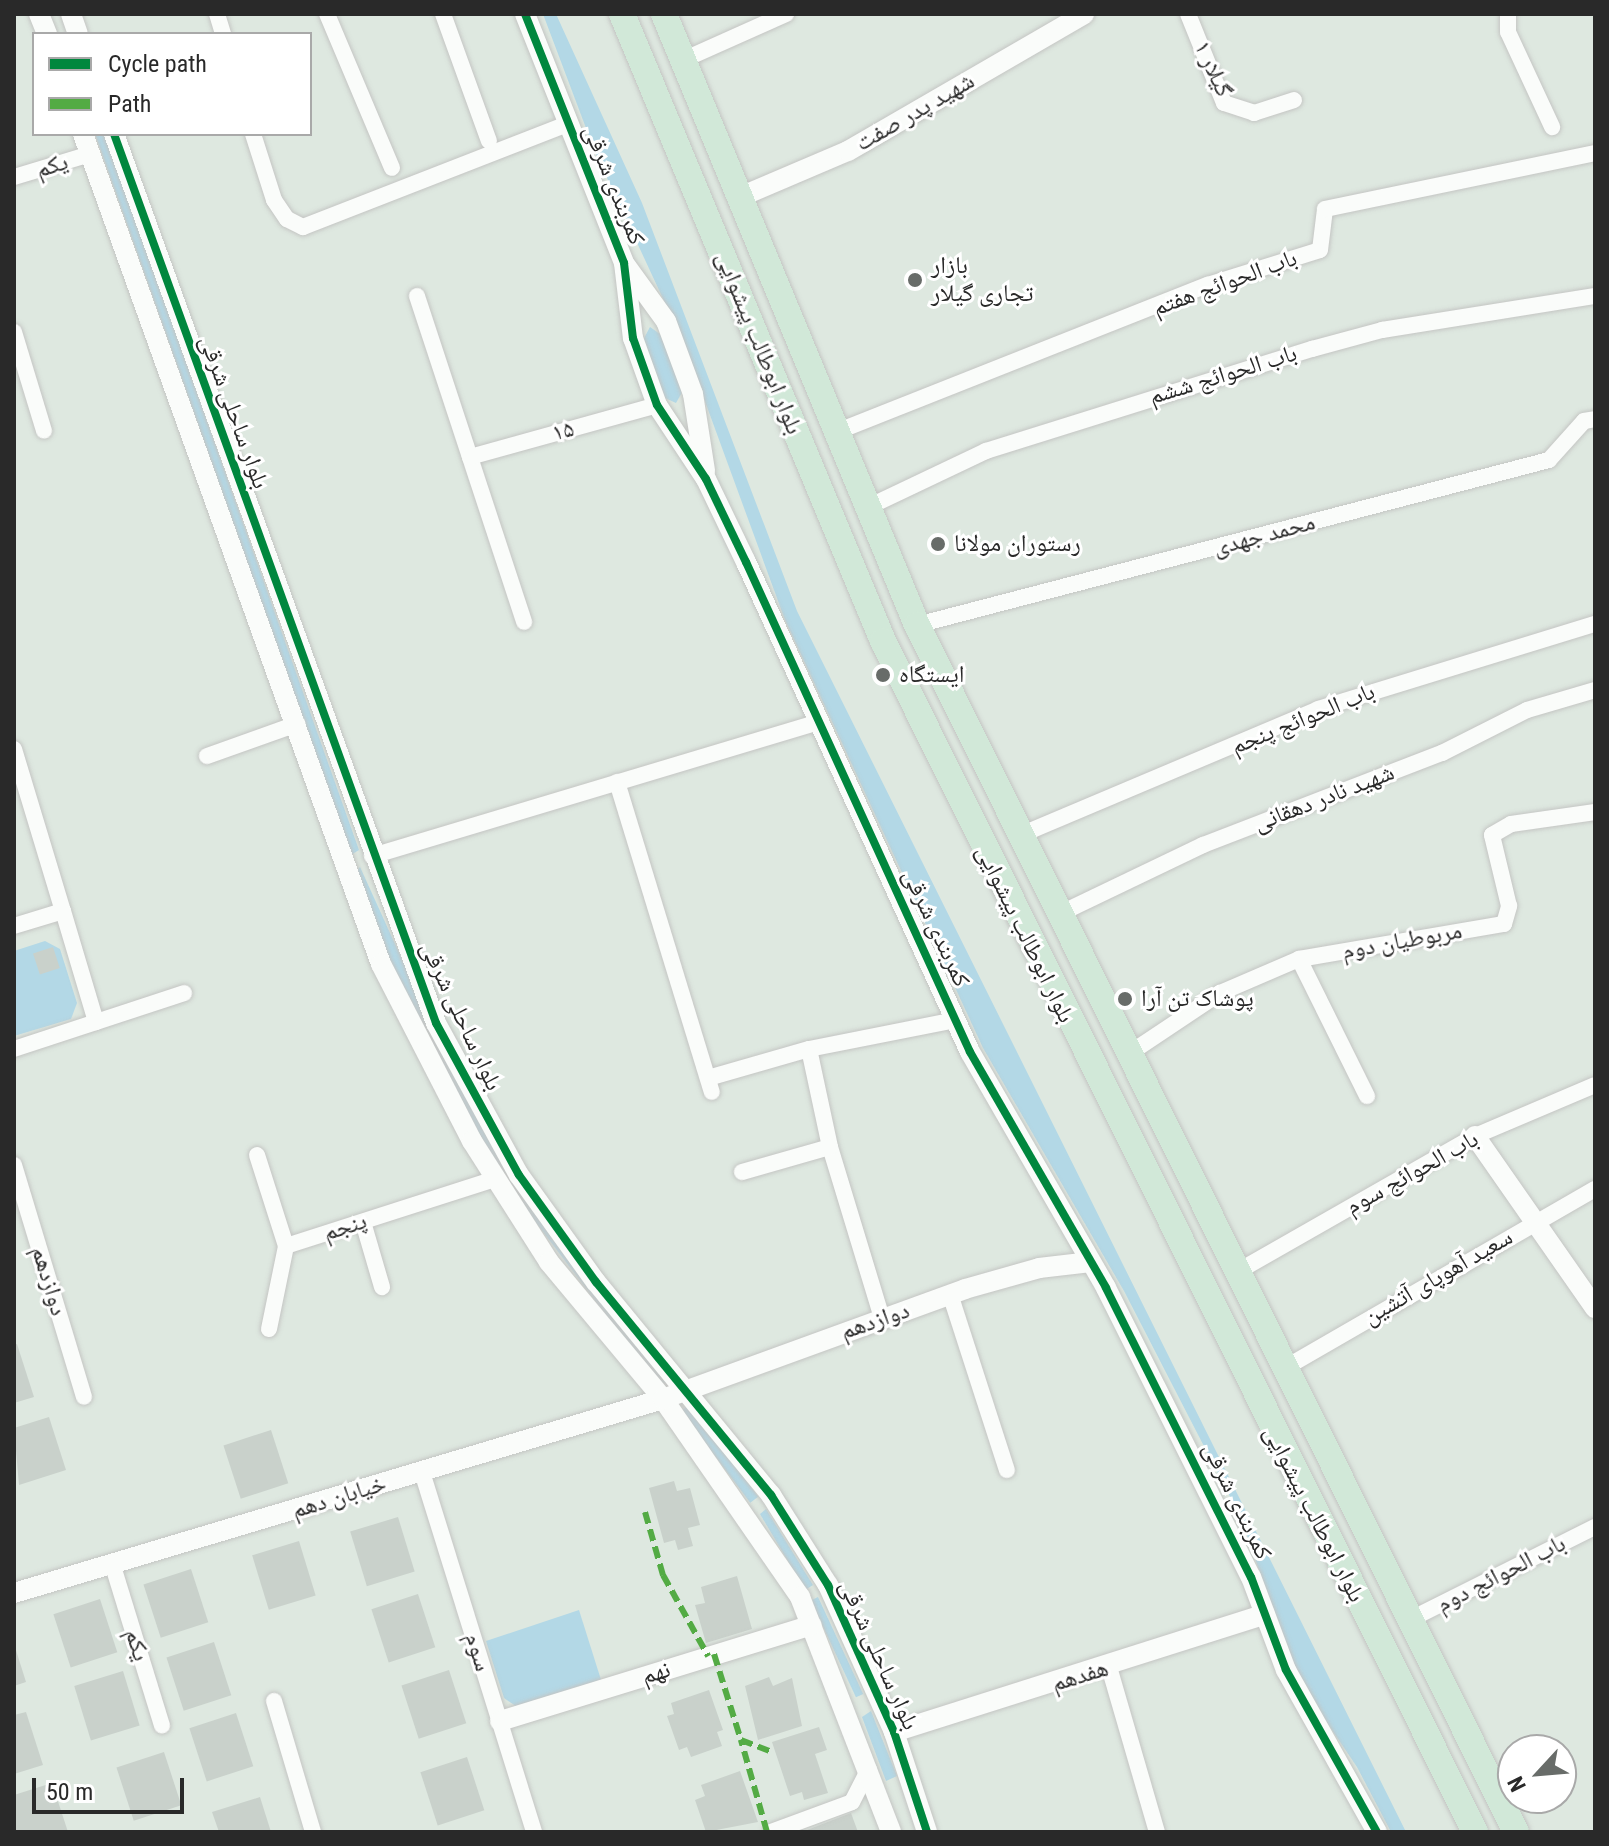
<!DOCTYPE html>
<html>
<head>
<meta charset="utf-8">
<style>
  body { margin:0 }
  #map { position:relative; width:1609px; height:1846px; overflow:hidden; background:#dee8e0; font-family:"Roboto Condensed","Noto Naskh Arabic",sans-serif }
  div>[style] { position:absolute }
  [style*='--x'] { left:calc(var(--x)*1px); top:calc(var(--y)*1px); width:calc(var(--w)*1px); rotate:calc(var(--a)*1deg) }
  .green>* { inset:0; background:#b3d8e6; transform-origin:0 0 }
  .building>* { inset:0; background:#c9d1cb; transform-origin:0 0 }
  .roads { filter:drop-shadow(0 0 2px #c4c5c3) drop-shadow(0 0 2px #c4c5c3) }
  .minor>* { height:16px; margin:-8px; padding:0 8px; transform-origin:8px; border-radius:8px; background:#fafcfa }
  .tertiary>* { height:20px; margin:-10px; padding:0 10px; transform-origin:10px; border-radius:10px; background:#fafcfa }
  .trunk>* { height:26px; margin:-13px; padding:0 13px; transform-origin:13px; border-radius:13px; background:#d1e8d8 }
  .quiet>* { height:6px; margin-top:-3px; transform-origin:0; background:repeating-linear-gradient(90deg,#53ab44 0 12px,transparent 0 18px) }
  .cycleway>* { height:8px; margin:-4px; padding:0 4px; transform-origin:4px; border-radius:4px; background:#00873e }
  .dots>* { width:22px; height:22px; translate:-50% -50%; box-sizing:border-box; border:4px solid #fff; border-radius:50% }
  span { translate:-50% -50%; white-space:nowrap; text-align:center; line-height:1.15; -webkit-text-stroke:6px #fff; paint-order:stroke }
  .street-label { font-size:24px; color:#292929 }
  .poi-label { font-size:24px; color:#292929 }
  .left { translate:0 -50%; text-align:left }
  .frame { position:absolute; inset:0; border:16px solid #292929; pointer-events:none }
  .legend { position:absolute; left:32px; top:32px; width:280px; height:104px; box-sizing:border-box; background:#fff; border:2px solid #a9a9a9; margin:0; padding:10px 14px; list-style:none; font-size:24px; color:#292929 }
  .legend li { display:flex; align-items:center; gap:16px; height:40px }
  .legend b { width:40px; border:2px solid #a9a9a9 }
  .north { position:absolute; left:1497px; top:1734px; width:80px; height:80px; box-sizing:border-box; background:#fff; border:2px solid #a9a9a9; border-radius:50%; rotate:244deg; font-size:22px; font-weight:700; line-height:32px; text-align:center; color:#292929 }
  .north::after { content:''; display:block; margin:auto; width:28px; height:36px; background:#686c69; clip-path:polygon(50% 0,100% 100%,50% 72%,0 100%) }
  .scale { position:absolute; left:32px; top:1778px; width:152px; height:36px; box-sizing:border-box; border:4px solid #292929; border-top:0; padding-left:10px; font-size:24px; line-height:28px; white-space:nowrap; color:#292929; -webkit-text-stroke:6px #fff; paint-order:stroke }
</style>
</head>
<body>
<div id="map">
  <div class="green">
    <i style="clip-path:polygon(543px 14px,556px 14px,642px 203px,797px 611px,1406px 1832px,1391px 1832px,1357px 1767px,1296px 1677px,1241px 1518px,1124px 1291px,983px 1048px,785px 620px,684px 344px,595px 152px)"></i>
    <i style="clip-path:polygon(95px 134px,105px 134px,113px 156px,359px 850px,351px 855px)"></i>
    <i style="clip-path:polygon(650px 327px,660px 334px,684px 389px,676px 403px,665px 398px,642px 342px)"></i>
    <i style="clip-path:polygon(360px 867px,457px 1080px,669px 1379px,661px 1387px,499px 1174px,389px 959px,356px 872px)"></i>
    <i style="clip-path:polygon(45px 941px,60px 949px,77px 1003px,71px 1019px,14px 1036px,14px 951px)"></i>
    <i style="left:689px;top:1405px;width:115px;height:10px;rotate:53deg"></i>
    <i style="clip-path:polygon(766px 1509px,813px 1585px,805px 1590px,760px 1514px)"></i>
    <i style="left:818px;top:1597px;width:107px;height:8px;rotate:65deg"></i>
    <i style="clip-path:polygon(579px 1610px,602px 1683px,520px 1709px,504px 1698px,486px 1641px)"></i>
    <i style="clip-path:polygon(871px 1711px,897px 1776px,886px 1781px,862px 1717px)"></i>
  </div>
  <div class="building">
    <i style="left:53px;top:947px;width:22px;height:21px;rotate:72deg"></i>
    <i style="clip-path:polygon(17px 1344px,34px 1397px,14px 1403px,14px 1345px)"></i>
    <i style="clip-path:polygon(49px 1417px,66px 1470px,19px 1485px,14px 1428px)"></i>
    <i style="left:271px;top:1430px;width:56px;height:50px;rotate:72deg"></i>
    <i style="clip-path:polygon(674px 1481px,677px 1491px,690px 1488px,700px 1525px,688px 1528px,693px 1546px,678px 1550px,675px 1540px,664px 1543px,649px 1488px)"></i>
    <i style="left:398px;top:1517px;width:57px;height:50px;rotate:73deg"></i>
    <i style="left:299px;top:1541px;width:57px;height:49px;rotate:73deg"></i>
    <i style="left:191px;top:1569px;width:56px;height:50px;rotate:72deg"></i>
    <i style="clip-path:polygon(737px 1576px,752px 1629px,706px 1643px,695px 1605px,705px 1603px,701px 1587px)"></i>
    <i style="left:418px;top:1594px;width:56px;height:49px;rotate:72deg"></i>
    <i style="left:100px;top:1599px;width:56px;height:49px;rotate:72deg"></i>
    <i style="left:214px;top:1642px;width:56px;height:50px;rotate:72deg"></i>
    <i style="clip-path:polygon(15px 1647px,26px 1682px,14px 1686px,14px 1648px)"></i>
    <i style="left:449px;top:1670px;width:56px;height:50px;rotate:72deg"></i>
    <i style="left:123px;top:1671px;width:57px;height:51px;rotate:73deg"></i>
    <i style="clip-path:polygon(769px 1677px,773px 1686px,792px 1678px,802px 1726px,758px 1740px,745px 1686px)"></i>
    <i style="clip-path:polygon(709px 1690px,723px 1730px,717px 1732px,722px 1746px,691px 1757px,687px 1747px,679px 1750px,667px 1716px,674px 1714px,671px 1703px)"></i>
    <i style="clip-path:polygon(26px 1712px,43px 1765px,14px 1774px,14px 1715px)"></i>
    <i style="left:236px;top:1713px;width:56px;height:49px;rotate:72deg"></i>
    <i style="clip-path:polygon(819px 1727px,827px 1750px,815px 1754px,828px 1793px,804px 1800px,802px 1792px,790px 1796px,772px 1742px)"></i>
    <i style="left:164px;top:1752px;width:56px;height:50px;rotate:72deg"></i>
    <i style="left:467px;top:1757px;width:56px;height:49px;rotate:72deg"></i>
    <i style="clip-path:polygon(740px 1771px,758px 1822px,706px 1832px,695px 1800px,705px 1796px,701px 1785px)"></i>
    <i style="clip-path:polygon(52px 1783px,68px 1832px,15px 1832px,14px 1795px)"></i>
    <i style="clip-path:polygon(260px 1797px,271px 1832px,219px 1832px,212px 1812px)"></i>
    <i style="clip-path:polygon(851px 1813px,858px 1832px,808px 1832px,807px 1830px)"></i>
  </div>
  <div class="roads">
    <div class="minor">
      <i style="--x:217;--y:14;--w:21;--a:73"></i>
      <i style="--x:327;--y:14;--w:167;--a:67.1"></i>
      <i style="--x:443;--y:14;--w:135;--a:70.1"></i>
      <i style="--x:1188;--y:14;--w:96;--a:68"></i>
      <i style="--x:1224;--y:103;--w:32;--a:18"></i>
      <i style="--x:1254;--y:113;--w:42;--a:-18"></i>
      <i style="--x:1508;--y:14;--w:18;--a:90"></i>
      <i style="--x:1508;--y:32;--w:105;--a:65.1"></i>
      <i style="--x:683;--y:60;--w:113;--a:-24.1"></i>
      <i style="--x:253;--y:134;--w:69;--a:72.3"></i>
      <i style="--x:274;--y:200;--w:23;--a:56"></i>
      <i style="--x:287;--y:219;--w:18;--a:27"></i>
      <i style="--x:303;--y:227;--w:283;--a:-21.3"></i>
      <i style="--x:14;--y:177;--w:79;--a:-16.8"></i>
      <i style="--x:417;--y:296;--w:343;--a:71.8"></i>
      <i style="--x:14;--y:332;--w:103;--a:73.1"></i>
      <i style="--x:836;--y:432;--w:400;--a:-21.6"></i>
      <i style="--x:1208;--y:285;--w:117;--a:-17.4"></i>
      <i style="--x:1320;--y:250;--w:41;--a:-83"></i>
      <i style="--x:1325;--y:209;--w:276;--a:-11.7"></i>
      <i style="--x:470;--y:457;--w:194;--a:-15.5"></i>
      <i style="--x:866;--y:508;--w:133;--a:-25.4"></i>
      <i style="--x:986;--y:451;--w:342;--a:-17.4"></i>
      <i style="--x:1312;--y:349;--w:73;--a:-15.2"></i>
      <i style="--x:1382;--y:330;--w:216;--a:-9.1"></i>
      <i style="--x:917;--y:625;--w:653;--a:-14.63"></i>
      <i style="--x:1549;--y:460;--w:52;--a:-48.1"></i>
      <i style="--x:1584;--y:421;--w:11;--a:-10"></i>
      <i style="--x:14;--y:749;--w:169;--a:73.2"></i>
      <i style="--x:63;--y:911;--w:51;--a:163"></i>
      <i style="--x:207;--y:756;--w:96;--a:-19.6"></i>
      <i style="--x:617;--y:782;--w:324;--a:73"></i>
      <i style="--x:1018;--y:836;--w:326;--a:-22.9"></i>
      <i style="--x:1318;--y:709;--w:290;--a:-17.1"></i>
      <i style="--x:372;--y:856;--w:466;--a:-16.7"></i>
      <i style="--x:63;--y:911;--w:116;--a:73.4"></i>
      <i style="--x:1057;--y:915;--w:162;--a:-25.6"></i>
      <i style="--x:1203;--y:845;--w:256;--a:-21.1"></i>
      <i style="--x:1442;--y:753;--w:95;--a:-26.8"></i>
      <i style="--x:1527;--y:710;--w:71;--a:-16.4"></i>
      <i style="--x:1299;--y:959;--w:153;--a:63.6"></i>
      <i style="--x:14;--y:1049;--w:179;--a:-18.2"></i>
      <i style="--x:809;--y:1049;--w:100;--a:77.9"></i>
      <i style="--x:830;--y:1147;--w:179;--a:73.1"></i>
      <i style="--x:1127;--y:1055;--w:112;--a:-33.7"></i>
      <i style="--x:1220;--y:993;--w:86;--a:-23.3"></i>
      <i style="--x:1299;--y:959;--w:208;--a:-9.7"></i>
      <i style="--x:1504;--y:924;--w:19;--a:-74"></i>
      <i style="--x:1509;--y:906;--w:73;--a:-103.5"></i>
      <i style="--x:1492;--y:835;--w:22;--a:-30"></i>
      <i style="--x:1511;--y:824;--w:85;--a:-8.1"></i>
      <i style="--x:708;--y:1078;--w:105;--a:-16"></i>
      <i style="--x:809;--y:1049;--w:150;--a:-11.2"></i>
      <i style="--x:257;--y:1155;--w:96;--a:72.3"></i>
      <i style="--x:286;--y:1246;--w:219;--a:-17.8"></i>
      <i style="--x:14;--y:1165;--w:242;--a:73.2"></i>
      <i style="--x:742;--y:1172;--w:91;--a:-15.9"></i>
      <i style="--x:363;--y:1222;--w:68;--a:73.7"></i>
      <i style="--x:1235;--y:1273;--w:276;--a:-29.7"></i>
      <i style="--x:1475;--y:1136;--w:130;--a:-23"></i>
      <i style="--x:950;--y:1294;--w:185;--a:72.1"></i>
      <i style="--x:269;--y:1329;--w:85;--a:-78.4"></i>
      <i style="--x:1283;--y:1369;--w:360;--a:-30"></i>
      <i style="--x:422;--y:1472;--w:377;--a:72.7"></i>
      <i style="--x:112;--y:1563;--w:170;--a:72.9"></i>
      <i style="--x:1407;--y:1621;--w:210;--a:-26.6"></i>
      <i style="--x:1109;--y:1667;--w:172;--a:73.8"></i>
      <i style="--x:274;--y:1701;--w:137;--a:73.4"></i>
      <i style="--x:852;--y:1802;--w:37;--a:-63"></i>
      <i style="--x:771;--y:1832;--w:86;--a:-20.3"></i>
    </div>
    <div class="tertiary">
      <i style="--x:39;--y:14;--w:22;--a:68"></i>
      <i style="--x:71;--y:14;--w:21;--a:71"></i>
      <i style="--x:525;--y:14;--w:268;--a:68.3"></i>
      <i style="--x:624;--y:263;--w:76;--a:83.2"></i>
      <i style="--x:633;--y:338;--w:71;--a:70.3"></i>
      <i style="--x:657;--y:405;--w:89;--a:56.5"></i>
      <i style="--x:706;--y:479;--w:92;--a:64.3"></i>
      <i style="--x:746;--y:562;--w:539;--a:65.43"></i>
      <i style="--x:970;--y:1052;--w:272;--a:60"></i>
      <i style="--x:1106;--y:1288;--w:323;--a:63.4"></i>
      <i style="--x:1251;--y:1577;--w:99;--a:69.4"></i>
      <i style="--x:1286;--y:1670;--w:186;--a:60.7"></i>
      <i style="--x:83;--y:134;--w:882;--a:70.25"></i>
      <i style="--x:381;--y:964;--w:199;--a:62.8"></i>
      <i style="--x:472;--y:1141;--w:143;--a:57.5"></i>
      <i style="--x:549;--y:1262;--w:178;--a:50.2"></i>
      <i style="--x:663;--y:1399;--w:241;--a:55.3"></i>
      <i style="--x:800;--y:1597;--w:252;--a:68.8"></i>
      <i style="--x:114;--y:134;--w:946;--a:70.09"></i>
      <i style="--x:436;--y:1023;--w:173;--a:61.4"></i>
      <i style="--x:519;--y:1175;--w:132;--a:54.3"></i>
      <i style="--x:596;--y:1282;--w:276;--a:50.6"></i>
      <i style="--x:771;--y:1495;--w:107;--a:57.7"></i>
      <i style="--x:828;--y:1585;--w:161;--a:65.8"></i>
      <i style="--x:894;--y:1732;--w:105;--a:71.7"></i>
      <i style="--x:740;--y:197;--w:117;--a:-23.1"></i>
      <i style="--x:848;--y:151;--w:273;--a:-30.1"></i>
      <i style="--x:626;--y:266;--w:68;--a:54"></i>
      <i style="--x:666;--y:321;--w:78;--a:69.7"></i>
      <i style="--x:693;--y:394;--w:78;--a:81.1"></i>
      <i style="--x:1475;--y:1136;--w:210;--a:55.1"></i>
      <i style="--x:14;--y:1593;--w:677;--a:-16.64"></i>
      <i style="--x:663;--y:1399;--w:321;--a:-20"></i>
      <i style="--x:965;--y:1289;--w:77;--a:-15.8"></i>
      <i style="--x:1039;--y:1268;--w:52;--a:-6.6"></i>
      <i style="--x:500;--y:1721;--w:326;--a:-17.1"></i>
      <i style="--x:894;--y:1732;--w:389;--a:-17.6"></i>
    </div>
    <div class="trunk">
      <i style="--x:622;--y:14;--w:679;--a:67.4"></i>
      <i style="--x:883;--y:641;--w:1330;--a:63.57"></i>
      <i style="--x:664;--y:14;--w:661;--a:67.51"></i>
      <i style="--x:917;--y:625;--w:1347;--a:63.61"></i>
    </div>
  </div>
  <div class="quiet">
    <i style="--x:645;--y:1512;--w:66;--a:74.1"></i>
    <i style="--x:663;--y:1575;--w:93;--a:60.9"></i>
    <i style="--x:714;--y:1654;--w:90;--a:72.6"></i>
    <i style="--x:767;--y:1832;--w:96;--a:-105.8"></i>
    <i style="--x:741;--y:1740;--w:34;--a:21"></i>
  </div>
  <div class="cycleway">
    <i style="--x:525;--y:14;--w:268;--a:68.3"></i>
    <i style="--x:624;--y:263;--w:76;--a:83.2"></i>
    <i style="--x:633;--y:338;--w:71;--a:70.3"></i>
    <i style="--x:657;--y:405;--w:89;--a:56.5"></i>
    <i style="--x:706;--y:479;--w:92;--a:64.3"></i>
    <i style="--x:746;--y:562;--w:539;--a:65.43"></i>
    <i style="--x:970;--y:1052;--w:272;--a:60"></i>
    <i style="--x:1106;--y:1288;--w:323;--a:63.4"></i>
    <i style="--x:1251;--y:1577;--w:99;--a:69.4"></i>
    <i style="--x:1286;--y:1670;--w:186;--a:60.7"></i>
    <i style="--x:114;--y:134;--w:946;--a:70.09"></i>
    <i style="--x:436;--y:1023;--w:173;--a:61.4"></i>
    <i style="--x:519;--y:1175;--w:132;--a:54.3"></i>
    <i style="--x:596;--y:1282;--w:276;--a:50.6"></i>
    <i style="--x:771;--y:1495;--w:107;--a:57.7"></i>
    <i style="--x:828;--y:1585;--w:161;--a:65.8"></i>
    <i style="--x:894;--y:1732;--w:105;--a:71.7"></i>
  </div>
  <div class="dots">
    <i style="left:915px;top:280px;background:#686c69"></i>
    <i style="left:938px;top:544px;background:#686c69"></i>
    <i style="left:883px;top:675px;background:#686c69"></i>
    <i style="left:1125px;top:999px;background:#686c69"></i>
  </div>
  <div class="street-label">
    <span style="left:1213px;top:69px;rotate:65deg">گیلار ۱</span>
    <span style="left:915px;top:112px;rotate:-30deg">شهید پدر صفت</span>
    <span style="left:52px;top:166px;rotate:-17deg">یکم</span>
    <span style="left:614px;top:185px;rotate:68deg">کمربندی شرقی</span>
    <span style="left:1225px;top:283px;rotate:-20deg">باب الحوائج هفتم</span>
    <span style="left:759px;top:343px;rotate:68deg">بلوار ابوطالب پیشوایی</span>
    <span style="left:1223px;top:375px;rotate:-17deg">باب الحوائج ششم</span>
    <span style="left:234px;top:412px;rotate:70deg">بلوار ساحلی شرقی</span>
    <span style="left:563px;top:431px;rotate:-15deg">۱۵</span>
    <span style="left:1264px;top:535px;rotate:-15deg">محمد جهدی</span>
    <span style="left:1303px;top:719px;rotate:-22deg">باب الحوائج پنجم</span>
    <span style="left:1324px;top:798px;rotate:-21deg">شهید نادر دهقانی</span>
    <span style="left:936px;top:928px;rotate:65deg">کمربندی شرقی</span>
    <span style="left:1025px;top:934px;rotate:64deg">بلوار ابوطالب پیشوایی</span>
    <span style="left:1402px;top:941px;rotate:-10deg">مربوطیان دوم</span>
    <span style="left:461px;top:1016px;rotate:65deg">بلوار ساحلی شرقی</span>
    <span style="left:1412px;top:1173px;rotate:-29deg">باب الحوائج سوم</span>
    <span style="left:345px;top:1227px;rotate:-18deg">پنجم</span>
    <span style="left:1438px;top:1277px;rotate:-30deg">سعید آهوپای آتشین</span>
    <span style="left:49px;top:1281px;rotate:73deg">دوازدهم</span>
    <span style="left:875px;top:1321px;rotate:-19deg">دوازدهم</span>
    <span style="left:339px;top:1497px;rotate:-17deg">خیابان دهم</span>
    <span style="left:1237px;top:1501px;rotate:64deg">کمربندی شرقی</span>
    <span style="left:1314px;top:1514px;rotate:63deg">بلوار ابوطالب پیشوایی</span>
    <span style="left:1501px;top:1574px;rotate:-27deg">باب الحوائج دوم</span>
    <span style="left:137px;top:1645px;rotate:73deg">یکم</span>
    <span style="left:478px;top:1652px;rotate:73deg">سوم</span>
    <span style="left:879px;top:1655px;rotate:66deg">بلوار ساحلی شرقی</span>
    <span style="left:656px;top:1673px;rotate:-17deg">نهم</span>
    <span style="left:1080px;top:1676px;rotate:-17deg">هفدهم</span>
  </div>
  <div class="poi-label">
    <span class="left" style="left:931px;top:280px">بازار<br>تجاری گیلار</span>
    <span class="left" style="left:954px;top:544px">رستوران مولانا</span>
    <span class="left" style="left:899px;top:675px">ایستگاه</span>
    <span class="left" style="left:1141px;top:999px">پوشاک تن آرا</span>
  </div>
  <div class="frame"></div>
  <ul class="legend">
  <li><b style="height:10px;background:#00873e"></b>Cycle path</li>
  <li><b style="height:10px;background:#53ab44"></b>Path</li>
  </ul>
  <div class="north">N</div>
  <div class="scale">50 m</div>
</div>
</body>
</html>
